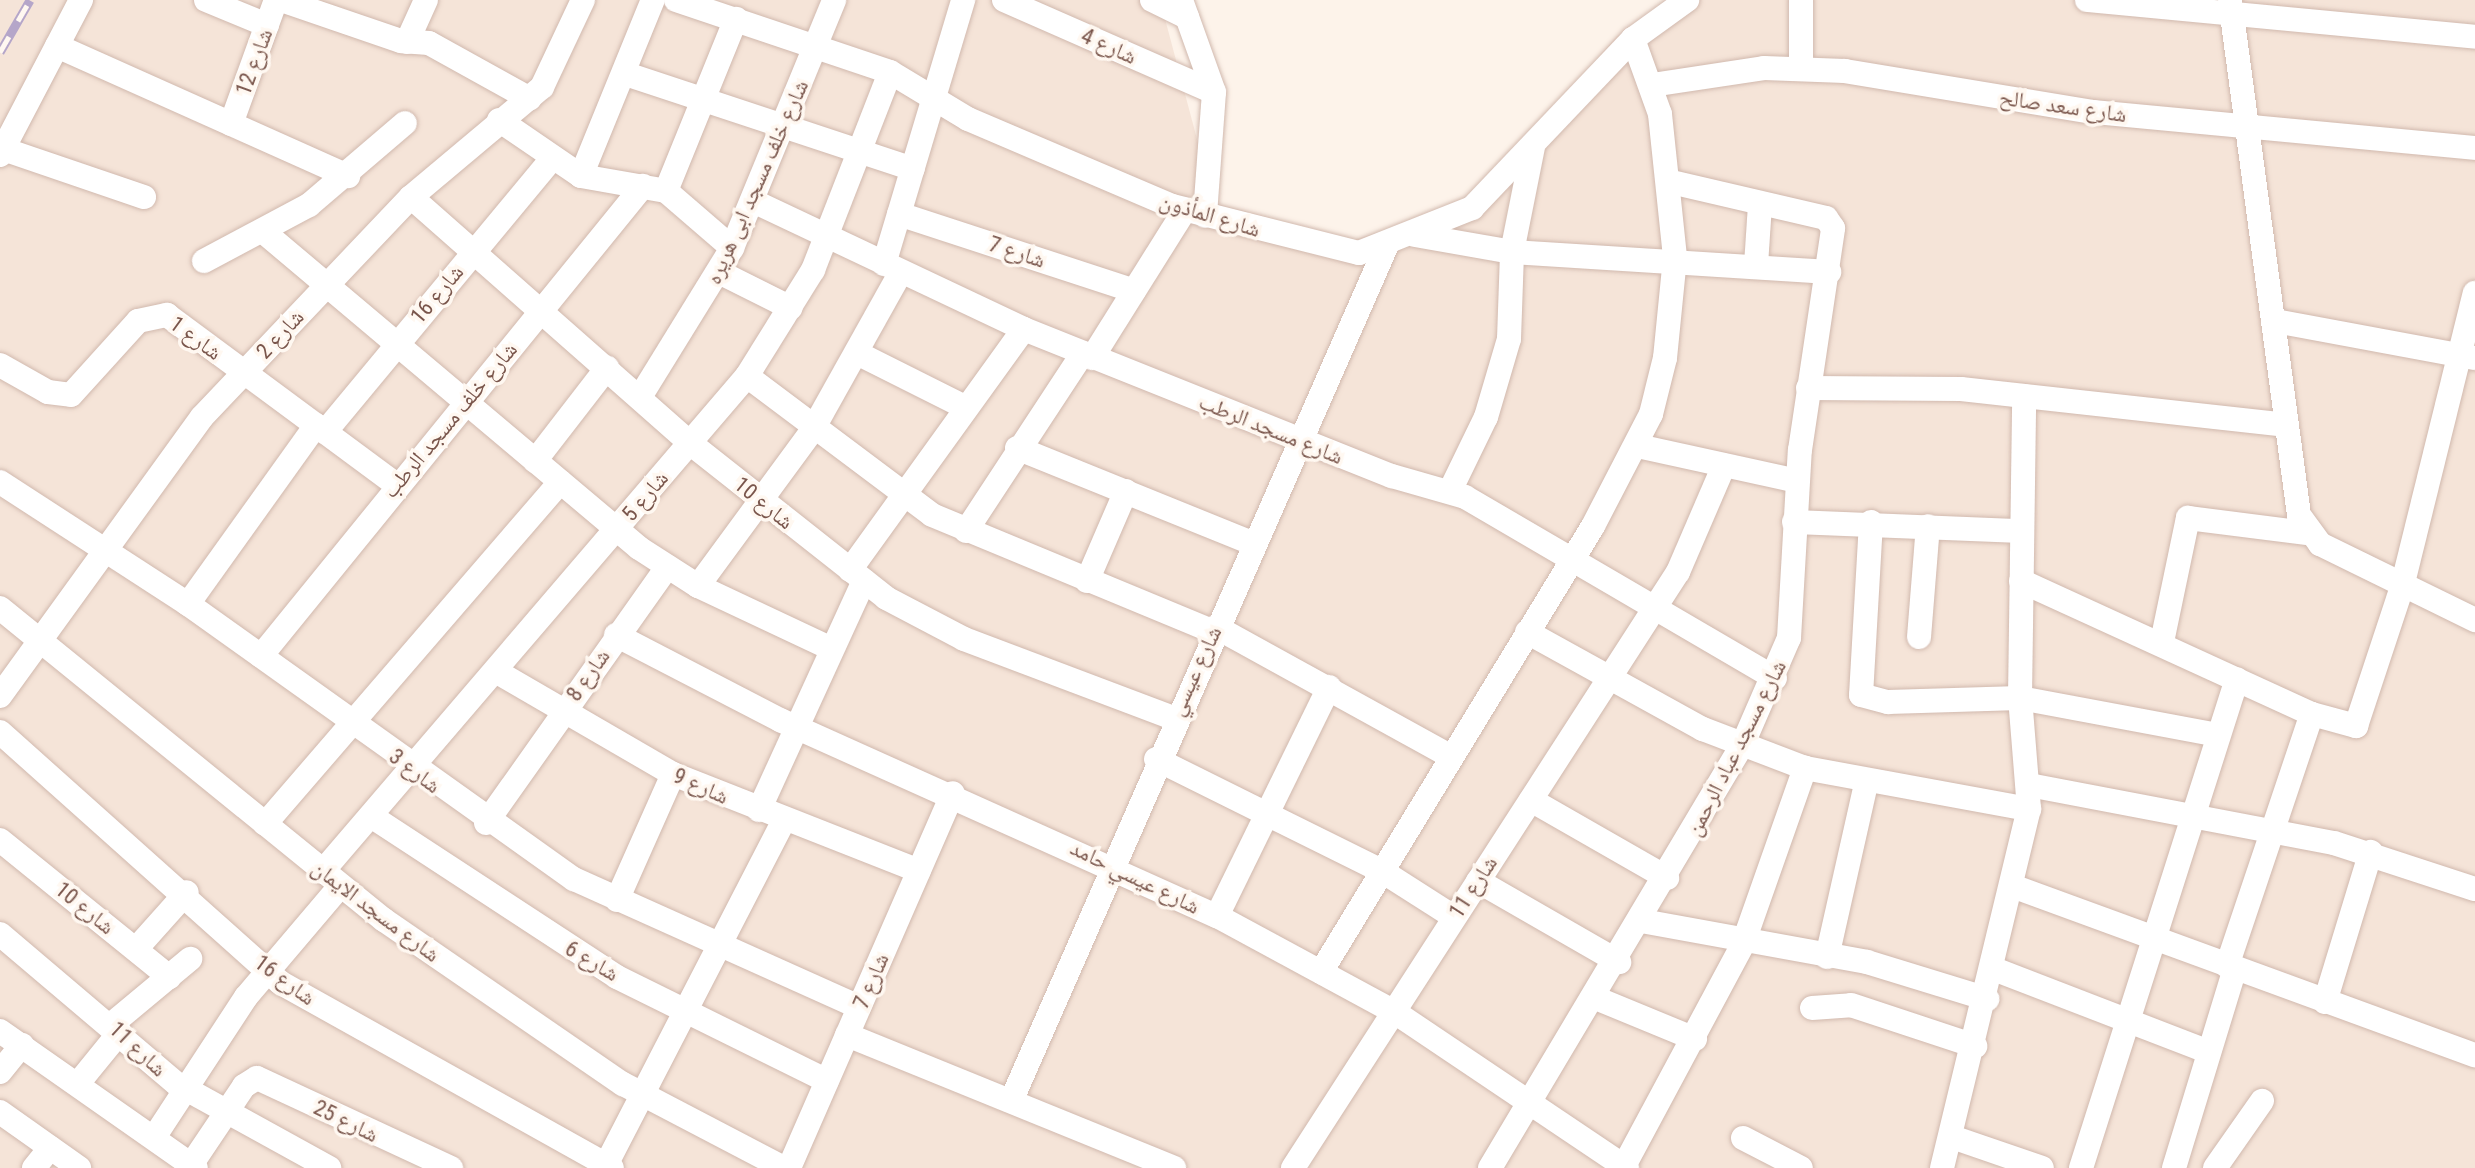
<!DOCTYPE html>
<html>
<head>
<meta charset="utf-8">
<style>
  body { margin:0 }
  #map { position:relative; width:2475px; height:1168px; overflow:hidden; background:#fdf3ea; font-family:"Roboto Condensed","Noto Naskh Arabic",sans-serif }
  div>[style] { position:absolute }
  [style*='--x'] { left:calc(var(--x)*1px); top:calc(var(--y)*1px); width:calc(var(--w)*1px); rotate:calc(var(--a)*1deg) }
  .residential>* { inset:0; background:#f5e4d8 }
  .roads { filter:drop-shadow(0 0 2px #d1b9ae) drop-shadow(0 0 2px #d1b9ae) }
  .minor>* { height:24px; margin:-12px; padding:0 12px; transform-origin:12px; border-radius:12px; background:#fff }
  .rail>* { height:9px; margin-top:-4.5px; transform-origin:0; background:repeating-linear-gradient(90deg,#fff8f1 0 18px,#b5a6c9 0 36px); box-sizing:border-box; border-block:2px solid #b5a6c9 }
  span { translate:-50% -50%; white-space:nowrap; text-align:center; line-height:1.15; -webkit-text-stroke:7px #fff8f1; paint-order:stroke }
  .street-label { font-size:22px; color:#7a564c }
</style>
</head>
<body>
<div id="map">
  <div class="residential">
    <i style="clip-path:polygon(0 0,1160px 0,1214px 203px,1353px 240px,1468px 205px,1617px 36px,1684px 0,2475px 0,2475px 1168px,0 1168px)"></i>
  </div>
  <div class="roads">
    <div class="minor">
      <i style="--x:206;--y:0;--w:66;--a:22.3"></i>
      <i style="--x:281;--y:0;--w:127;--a:18.9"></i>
      <i style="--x:401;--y:41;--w:28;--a:4"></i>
      <i style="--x:429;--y:43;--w:115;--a:29"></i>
      <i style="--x:676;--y:0;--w:226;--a:18.6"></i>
      <i style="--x:890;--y:72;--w:91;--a:31.1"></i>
      <i style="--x:968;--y:119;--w:222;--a:23.1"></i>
      <i style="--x:1172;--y:206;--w:193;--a:14.1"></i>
      <i style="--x:1359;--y:253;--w:122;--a:-21.7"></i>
      <i style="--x:1472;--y:208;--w:233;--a:-46.4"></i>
      <i style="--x:1633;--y:39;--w:67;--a:-35.8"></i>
      <i style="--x:1004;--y:0;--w:229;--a:23.7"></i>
      <i style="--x:1152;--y:0;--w:39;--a:26"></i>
      <i style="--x:1181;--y:0;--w:98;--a:70.3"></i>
      <i style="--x:1214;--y:92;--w:124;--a:94.2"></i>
      <i style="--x:1801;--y:0;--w:68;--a:90"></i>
      <i style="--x:2087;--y:0;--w:390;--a:5.4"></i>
      <i style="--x:2230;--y:0;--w:520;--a:82.37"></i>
      <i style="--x:2299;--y:515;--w:36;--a:54"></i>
      <i style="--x:2320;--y:544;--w:173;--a:26.1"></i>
      <i style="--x:407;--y:42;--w:46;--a:-65.7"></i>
      <i style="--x:57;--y:46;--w:319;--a:24.1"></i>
      <i style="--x:626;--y:74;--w:302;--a:18.3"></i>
      <i style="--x:1652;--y:85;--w:113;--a:-8.6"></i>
      <i style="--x:1764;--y:68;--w:81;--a:2.1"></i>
      <i style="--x:1845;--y:71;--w:252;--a:9.4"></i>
      <i style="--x:2094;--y:112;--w:383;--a:5.4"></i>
      <i style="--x:499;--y:120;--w:99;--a:34.3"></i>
      <i style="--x:581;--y:176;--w:86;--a:10"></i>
      <i style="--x:666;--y:191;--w:87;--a:40.8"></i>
      <i style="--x:231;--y:124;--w:132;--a:-70.1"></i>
      <i style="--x:3;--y:149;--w:149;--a:18.8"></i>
      <i style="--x:0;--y:155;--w:175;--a:-62.4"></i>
      <i style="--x:581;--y:176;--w:190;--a:-67.8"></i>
      <i style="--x:666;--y:191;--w:186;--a:-67.9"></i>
      <i style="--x:411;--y:197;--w:372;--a:41.4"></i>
      <i style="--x:690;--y:443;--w:250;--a:38.3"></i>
      <i style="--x:886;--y:598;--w:88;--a:27.7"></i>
      <i style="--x:964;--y:639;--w:223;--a:20.7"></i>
      <i style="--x:753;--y:201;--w:300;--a:25.3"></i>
      <i style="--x:1024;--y:329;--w:396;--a:21.8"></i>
      <i style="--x:1392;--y:476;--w:76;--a:16"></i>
      <i style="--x:1465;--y:497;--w:359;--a:30.3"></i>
      <i style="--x:899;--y:214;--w:247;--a:18.1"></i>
      <i style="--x:265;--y:233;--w:489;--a:40.1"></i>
      <i style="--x:639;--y:548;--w:70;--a:32.8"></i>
      <i style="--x:698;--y:586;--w:148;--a:25.2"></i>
      <i style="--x:1415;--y:235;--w:98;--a:9.9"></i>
      <i style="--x:1512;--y:252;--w:318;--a:3.6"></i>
      <i style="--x:204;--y:261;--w:119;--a:-28.1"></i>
      <i style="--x:309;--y:205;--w:126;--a:-40.5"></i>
      <i style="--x:884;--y:264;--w:276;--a:-73.3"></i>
      <i style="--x:1756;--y:265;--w:61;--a:-86.2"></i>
      <i style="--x:719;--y:272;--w:80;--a:26.6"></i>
      <i style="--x:2275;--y:321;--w:203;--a:10.5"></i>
      <i style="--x:859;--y:354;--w:116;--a:26.6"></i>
      <i style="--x:1092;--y:358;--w:175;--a:-57.9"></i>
      <i style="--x:0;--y:365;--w:55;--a:29.4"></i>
      <i style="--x:48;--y:392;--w:23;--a:7"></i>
      <i style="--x:71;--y:395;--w:100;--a:-47.8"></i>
      <i style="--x:138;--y:321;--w:30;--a:-12"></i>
      <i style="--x:167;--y:315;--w:284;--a:36.5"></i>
      <i style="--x:747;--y:376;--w:231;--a:36.9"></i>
      <i style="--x:932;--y:515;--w:305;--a:22.5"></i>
      <i style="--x:1808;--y:388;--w:153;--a:0.4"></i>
      <i style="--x:1961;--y:389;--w:326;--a:6.3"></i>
      <i style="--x:640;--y:397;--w:175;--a:-58.3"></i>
      <i style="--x:732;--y:248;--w:268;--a:-67.6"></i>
      <i style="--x:325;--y:432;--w:355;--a:-50.3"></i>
      <i style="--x:1638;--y:446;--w:163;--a:12.4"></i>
      <i style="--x:1017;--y:448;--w:257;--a:22"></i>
      <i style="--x:535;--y:461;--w:118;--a:-52.3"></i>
      <i style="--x:0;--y:482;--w:224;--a:33"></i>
      <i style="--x:188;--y:604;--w:474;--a:35.5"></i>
      <i style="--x:574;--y:879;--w:312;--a:24.2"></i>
      <i style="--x:1450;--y:491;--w:82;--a:-64.1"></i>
      <i style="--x:1486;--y:417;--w:81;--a:-73.6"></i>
      <i style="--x:1509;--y:339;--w:87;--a:-88"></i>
      <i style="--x:1512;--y:252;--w:107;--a:-78.7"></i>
      <i style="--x:1794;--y:522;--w:228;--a:2.3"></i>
      <i style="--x:1871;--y:522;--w:173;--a:93.3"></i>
      <i style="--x:1861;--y:695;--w:28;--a:15"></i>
      <i style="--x:1888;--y:702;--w:132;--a:-1.7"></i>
      <i style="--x:2020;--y:698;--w:200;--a:10.6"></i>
      <i style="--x:966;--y:531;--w:213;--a:-56.7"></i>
      <i style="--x:850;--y:570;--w:297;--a:-54.2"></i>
      <i style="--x:1087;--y:581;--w:98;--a:-66.6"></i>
      <i style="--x:2021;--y:581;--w:320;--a:24.6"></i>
      <i style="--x:2312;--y:714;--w:46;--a:15.3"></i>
      <i style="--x:2356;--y:726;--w:146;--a:-71.7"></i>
      <i style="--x:2402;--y:587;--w:303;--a:-76.1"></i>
      <i style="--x:698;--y:586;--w:192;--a:-53.7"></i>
      <i style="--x:812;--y:431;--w:182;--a:-60.8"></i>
      <i style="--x:188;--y:604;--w:220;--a:-54.4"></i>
      <i style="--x:0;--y:608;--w:495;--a:39.1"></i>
      <i style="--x:384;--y:920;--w:290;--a:34.5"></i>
      <i style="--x:623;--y:1084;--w:182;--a:27.6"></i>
      <i style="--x:1216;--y:627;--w:267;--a:28.9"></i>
      <i style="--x:1527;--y:632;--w:201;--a:28.9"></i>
      <i style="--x:1703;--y:729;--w:109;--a:20.9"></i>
      <i style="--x:1805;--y:768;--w:228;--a:10.4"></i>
      <i style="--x:616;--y:635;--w:185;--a:27.4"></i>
      <i style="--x:780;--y:720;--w:479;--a:24.2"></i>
      <i style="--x:1217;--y:916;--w:200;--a:28.4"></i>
      <i style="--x:1393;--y:1011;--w:282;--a:33.9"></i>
      <i style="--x:1919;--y:637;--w:111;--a:-85.4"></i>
      <i style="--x:2162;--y:642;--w:127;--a:-78.2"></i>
      <i style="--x:2188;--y:518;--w:120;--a:7.2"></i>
      <i style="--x:261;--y:656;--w:606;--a:-50.9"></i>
      <i style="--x:497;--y:672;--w:203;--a:30.1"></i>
      <i style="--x:673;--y:774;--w:264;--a:21.5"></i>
      <i style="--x:0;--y:696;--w:344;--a:-54.1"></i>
      <i style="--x:202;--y:417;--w:303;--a:-46.5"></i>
      <i style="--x:411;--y:197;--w:171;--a:-40"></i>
      <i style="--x:542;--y:87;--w:96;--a:-64.8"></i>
      <i style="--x:0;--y:732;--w:377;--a:41.8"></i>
      <i style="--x:281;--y:983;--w:379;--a:29.2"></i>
      <i style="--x:1156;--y:759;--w:252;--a:26.4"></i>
      <i style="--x:1382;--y:871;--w:85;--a:32.6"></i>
      <i style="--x:2029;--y:785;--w:310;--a:10.8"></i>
      <i style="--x:2334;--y:843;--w:148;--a:18.1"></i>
      <i style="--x:1531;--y:800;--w:157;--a:29.8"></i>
      <i style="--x:759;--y:810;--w:252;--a:-65.4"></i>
      <i style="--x:371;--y:816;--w:294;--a:33.2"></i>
      <i style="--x:617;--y:977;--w:234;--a:26.3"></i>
      <i style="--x:486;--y:823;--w:314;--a:-54.7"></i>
      <i style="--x:265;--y:824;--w:452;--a:-49.2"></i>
      <i style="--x:0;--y:840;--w:218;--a:39"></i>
      <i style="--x:322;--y:872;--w:653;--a:-49.41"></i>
      <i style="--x:747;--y:376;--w:125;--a:-58.1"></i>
      <i style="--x:813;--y:270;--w:212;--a:-68.7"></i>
      <i style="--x:1478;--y:881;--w:163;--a:29.9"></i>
      <i style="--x:2015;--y:887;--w:490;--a:20.1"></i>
      <i style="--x:617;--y:900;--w:138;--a:-66"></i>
      <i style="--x:1217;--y:916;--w:255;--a:-63.9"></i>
      <i style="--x:1642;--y:921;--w:229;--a:10.3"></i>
      <i style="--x:1867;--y:962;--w:126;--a:17.1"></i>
      <i style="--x:0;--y:934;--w:232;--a:40.3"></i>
      <i style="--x:177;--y:1084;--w:174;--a:28.9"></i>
      <i style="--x:136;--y:949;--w:76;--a:-48.2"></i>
      <i style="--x:1827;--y:957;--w:177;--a:-77.3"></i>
      <i style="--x:2227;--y:966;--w:266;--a:-71.4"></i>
      <i style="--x:1994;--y:969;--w:230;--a:21.1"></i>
      <i style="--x:1321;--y:972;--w:522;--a:-58.62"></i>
      <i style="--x:1593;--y:526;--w:126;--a:-62.6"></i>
      <i style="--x:1651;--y:414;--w:58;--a:-76"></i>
      <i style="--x:1665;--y:358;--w:101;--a:-84.3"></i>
      <i style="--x:1675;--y:257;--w:144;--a:-96"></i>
      <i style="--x:1660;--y:114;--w:80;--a:-109.8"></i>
      <i style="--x:1598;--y:999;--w:105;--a:22.4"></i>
      <i style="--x:2325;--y:1002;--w:157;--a:-73"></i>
      <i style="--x:1812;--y:1008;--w:39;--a:-4"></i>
      <i style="--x:1851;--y:1005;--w:131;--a:18.3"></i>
      <i style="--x:112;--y:1024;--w:102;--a:-39.8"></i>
      <i style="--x:0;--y:1031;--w:239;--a:35"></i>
      <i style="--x:847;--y:1035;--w:353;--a:22.1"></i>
      <i style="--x:0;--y:1072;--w:35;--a:-51"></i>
      <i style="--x:80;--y:1081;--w:63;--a:-50.8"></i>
      <i style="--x:1012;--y:1099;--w:930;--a:-66.3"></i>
      <i style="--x:0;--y:1112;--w:97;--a:35.3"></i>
      <i style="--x:155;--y:1136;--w:166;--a:-56.8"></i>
      <i style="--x:246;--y:997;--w:145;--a:-49.7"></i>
      <i style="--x:1952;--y:1137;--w:95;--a:19"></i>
      <i style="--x:1743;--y:1138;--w:65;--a:27.3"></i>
      <i style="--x:191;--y:1165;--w:95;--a:-56.1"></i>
      <i style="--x:244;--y:1086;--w:15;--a:-32"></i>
      <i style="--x:257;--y:1078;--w:214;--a:24.9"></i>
      <i style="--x:606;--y:1165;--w:388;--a:-62.7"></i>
      <i style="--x:1624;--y:1166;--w:252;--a:-61.8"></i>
      <i style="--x:1743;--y:944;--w:187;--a:-70.6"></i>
      <i style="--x:34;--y:1168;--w:26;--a:-51"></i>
      <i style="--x:789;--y:1168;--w:409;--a:-66.4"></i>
      <i style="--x:1293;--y:1168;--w:710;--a:-57.14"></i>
      <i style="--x:1678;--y:572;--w:116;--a:-66.7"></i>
      <i style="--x:1490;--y:1168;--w:492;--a:-59.2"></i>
      <i style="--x:1742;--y:746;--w:118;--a:-66.5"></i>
      <i style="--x:1789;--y:638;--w:188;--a:-86.7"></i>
      <i style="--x:1800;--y:450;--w:224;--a:-81.5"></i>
      <i style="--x:1833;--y:228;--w:12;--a:-125"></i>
      <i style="--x:1826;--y:218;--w:159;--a:-166.9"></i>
      <i style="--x:1942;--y:1168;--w:369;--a:-76.4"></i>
      <i style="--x:2029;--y:809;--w:111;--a:-94.6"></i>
      <i style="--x:2020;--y:698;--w:302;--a:-89.2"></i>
      <i style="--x:2081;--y:1168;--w:513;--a:-72.31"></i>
      <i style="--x:2174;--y:1168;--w:208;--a:-73"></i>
      <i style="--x:2215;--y:1168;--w:82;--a:-55"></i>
    </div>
  </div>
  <div class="rail">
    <i style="--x:0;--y:52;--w:60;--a:-60"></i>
  </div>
  <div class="street-label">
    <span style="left:1109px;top:46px;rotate:24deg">شارع 4</span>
    <span style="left:254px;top:62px;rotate:-70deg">شارع 12</span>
    <span style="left:2063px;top:106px;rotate:8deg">شارع سعد صالح</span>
    <span style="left:757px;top:182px;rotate:-66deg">شارع خلف مسجد ابى هريره</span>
    <span style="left:1210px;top:215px;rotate:17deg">شارع المأذون</span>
    <span style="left:1017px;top:252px;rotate:18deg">شارع 7</span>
    <span style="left:437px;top:294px;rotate:-50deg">شارع 16</span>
    <span style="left:280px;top:334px;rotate:-47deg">شارع 2</span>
    <span style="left:196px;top:338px;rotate:36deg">شارع 1</span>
    <span style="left:450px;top:420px;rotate:-50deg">شارع خلف مسجد الرطب</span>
    <span style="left:1271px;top:429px;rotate:22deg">شارع مسجد الرطب</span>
    <span style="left:645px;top:496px;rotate:-50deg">شارع 5</span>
    <span style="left:764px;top:503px;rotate:39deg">شارع 10</span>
    <span style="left:1195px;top:671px;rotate:-65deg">شارع عيسي</span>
    <span style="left:588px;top:675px;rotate:-55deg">شارع 8</span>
    <span style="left:1736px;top:748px;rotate:-63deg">شارع مسجد عباد الرحمن</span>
    <span style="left:415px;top:771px;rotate:37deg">شارع 3</span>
    <span style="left:701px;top:786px;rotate:24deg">شارع 9</span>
    <span style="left:1135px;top:877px;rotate:26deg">شارع عيسي حامد</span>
    <span style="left:1473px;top:887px;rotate:-57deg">شارع 11</span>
    <span style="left:85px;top:908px;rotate:39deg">شارع 10</span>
    <span style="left:376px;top:911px;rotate:37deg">شارع مسجد الايمان</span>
    <span style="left:592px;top:961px;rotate:30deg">شارع 6</span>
    <span style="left:285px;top:980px;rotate:36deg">شارع 16</span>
    <span style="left:871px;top:981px;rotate:-67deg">شارع 7</span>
    <span style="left:138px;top:1049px;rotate:43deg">شارع 11</span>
    <span style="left:346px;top:1121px;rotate:26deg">شارع 25</span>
  </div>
</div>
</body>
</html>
